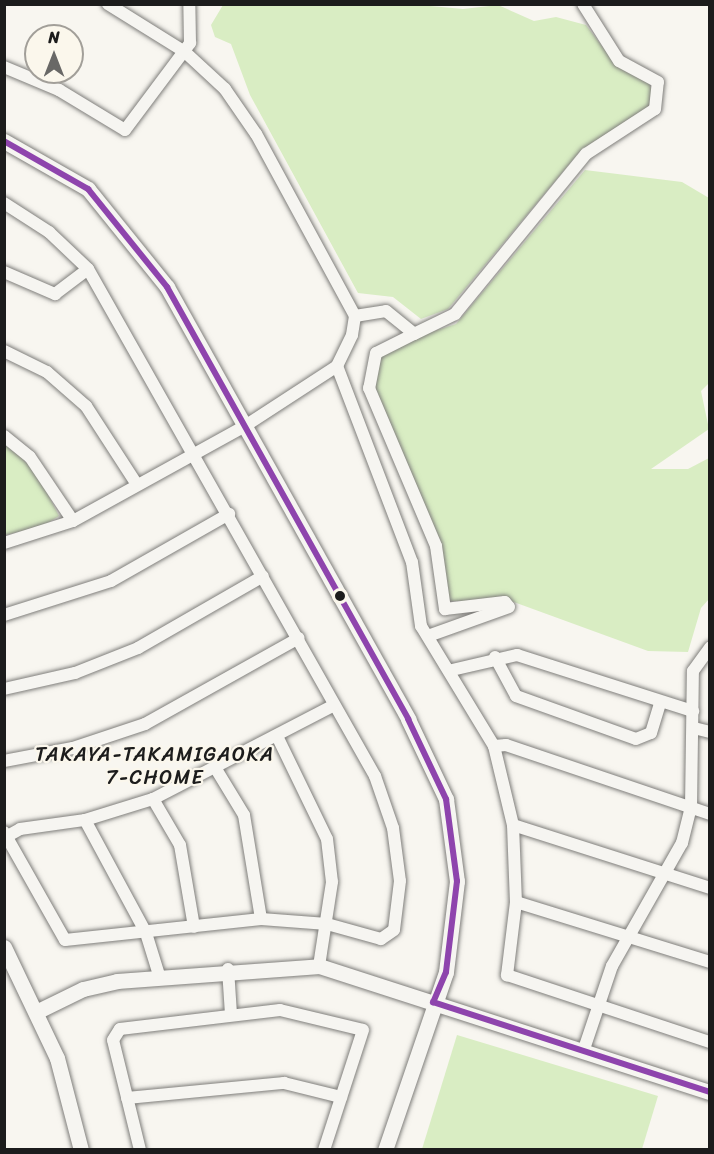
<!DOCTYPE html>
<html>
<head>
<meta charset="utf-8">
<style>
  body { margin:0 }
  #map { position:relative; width:714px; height:1154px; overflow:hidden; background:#f8f6f0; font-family:Sriracha,sans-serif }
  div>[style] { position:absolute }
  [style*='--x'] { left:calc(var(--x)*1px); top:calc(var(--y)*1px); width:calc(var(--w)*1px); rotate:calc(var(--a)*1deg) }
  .green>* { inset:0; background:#d9edc3 }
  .roads { filter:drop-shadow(0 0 2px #7f7e7b) drop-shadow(0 0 2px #7f7e7b) }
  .minor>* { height:12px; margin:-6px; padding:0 6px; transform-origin:6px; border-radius:6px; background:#f6f5f1 }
  .tertiary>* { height:15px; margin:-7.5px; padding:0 7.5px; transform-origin:7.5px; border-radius:7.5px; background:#f6f5f1 }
  .bus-1>* { height:6px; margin:-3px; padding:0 3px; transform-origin:3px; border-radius:3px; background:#8e44ad }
  .dots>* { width:16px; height:16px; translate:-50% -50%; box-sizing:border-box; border:3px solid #fbf7ec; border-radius:50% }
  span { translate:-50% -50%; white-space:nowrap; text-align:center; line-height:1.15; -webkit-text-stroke:4.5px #fbf7ec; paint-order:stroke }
  .neighbourhood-label { font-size:20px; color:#1c1c1c; letter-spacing:1.5px }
  .frame { position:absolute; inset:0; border:6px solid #1c1c1c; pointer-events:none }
  .north { position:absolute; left:24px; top:24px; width:60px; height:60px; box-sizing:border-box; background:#fbf7ec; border:2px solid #a29f99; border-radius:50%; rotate:0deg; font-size:16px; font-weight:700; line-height:24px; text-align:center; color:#1c1c1c }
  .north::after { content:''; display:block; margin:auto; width:21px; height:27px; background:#696866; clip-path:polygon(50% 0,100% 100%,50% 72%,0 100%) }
</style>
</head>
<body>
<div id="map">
  <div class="green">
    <i style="clip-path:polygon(409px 4px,463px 9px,498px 5px,534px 21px,556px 17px,586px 25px,617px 66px,649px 83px,653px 94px,650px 107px,582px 149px,448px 309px,421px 319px,393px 297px,358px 293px,250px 95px,231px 44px,215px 37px,211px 25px,223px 5px)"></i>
    <i style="clip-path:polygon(585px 170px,682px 182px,709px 198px,710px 382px,701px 391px,709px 429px,651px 469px,688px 469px,709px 458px,709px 599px,701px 608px,688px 652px,648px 651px,511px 601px,443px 601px,433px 546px,369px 389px,384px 347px,456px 324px)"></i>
    <i style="clip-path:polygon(4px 443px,36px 471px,59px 516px,41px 527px,5px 535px)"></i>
    <i style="clip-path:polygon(457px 1035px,658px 1096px,642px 1149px,422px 1149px)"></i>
  </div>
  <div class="roads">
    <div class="minor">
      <i style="--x:4;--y:67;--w:60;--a:22.7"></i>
      <i style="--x:59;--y:90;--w:77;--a:31.2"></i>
      <i style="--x:125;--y:130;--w:109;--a:-53.2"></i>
      <i style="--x:190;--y:43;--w:39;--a:-91"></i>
      <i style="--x:4;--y:203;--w:54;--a:32.8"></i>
      <i style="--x:49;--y:232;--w:54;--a:43.5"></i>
      <i style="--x:88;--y:269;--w:583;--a:60.49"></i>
      <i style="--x:375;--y:776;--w:55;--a:70.9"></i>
      <i style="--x:393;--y:828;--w:53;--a:82.5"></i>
      <i style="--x:400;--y:881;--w:49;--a:97"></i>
      <i style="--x:394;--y:930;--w:16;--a:145"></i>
      <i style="--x:381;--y:939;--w:56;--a:-164.5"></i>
      <i style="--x:327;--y:924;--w:66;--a:-175.7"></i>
      <i style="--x:261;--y:919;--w:197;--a:173.9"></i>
      <i style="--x:65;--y:940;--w:124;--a:-119.5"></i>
      <i style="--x:4;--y:272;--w:56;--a:23.3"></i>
      <i style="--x:55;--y:294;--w:41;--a:-37.1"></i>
      <i style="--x:355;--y:316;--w:31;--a:-9"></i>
      <i style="--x:386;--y:311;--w:36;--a:39"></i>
      <i style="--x:414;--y:334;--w:46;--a:-26"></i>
      <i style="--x:455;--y:314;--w:207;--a:-50.7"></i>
      <i style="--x:586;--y:154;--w:82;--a:-33.1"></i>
      <i style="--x:655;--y:109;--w:27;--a:-84"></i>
      <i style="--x:658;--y:82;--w:44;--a:-151.7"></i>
      <i style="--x:619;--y:61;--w:67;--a:-122.3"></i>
      <i style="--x:414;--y:334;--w:42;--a:153.4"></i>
      <i style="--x:376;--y:353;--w:36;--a:101"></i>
      <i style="--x:369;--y:388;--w:172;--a:67"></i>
      <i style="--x:436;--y:546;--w:64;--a:81.9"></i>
      <i style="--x:445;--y:609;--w:60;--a:-6.7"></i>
      <i style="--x:505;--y:602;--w:6;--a:51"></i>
      <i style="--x:4;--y:351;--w:48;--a:26"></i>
      <i style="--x:47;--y:372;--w:52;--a:41.1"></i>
      <i style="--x:86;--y:406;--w:92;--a:57"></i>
      <i style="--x:337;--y:366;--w:210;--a:69.1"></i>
      <i style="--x:412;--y:562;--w:65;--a:82"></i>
      <i style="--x:421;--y:626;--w:140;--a:58.7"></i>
      <i style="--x:494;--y:746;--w:81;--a:76.5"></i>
      <i style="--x:513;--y:825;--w:77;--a:87.8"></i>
      <i style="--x:516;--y:902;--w:74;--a:97"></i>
      <i style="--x:507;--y:975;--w:214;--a:18.3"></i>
      <i style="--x:4;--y:436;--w:33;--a:39"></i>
      <i style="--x:30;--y:457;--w:77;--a:56.1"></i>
      <i style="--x:4;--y:543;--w:72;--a:-17.7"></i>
      <i style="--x:73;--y:521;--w:196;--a:-28.9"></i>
      <i style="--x:245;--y:426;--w:110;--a:-33.1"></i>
      <i style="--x:337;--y:366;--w:34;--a:-64"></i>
      <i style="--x:352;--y:335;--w:19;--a:-81"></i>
      <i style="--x:355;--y:316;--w:207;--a:-118.5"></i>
      <i style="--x:256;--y:134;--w:55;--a:-124.6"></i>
      <i style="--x:225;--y:89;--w:54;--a:-137.2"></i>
      <i style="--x:185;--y:52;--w:91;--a:-148.1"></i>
      <i style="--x:4;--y:615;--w:112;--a:-17.6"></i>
      <i style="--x:111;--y:581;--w:136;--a:-29.6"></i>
      <i style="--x:428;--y:636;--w:86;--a:-19.7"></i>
      <i style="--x:495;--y:657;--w:44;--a:61.7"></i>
      <i style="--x:516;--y:696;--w:127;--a:19.7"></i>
      <i style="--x:636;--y:739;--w:16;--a:-22"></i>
      <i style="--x:651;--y:733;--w:31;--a:-73"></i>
      <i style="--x:452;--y:670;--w:67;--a:-13"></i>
      <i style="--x:517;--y:655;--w:185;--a:17.7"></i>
      <i style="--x:4;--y:689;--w:73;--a:-12.7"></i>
      <i style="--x:75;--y:673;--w:68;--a:-21.6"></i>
      <i style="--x:138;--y:648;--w:144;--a:-29.9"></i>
      <i style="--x:694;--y:728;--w:16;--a:14"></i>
      <i style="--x:277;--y:736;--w:114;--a:64.1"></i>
      <i style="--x:327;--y:839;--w:43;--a:83.4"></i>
      <i style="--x:332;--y:882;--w:85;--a:98.8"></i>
      <i style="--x:494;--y:746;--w:12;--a:-5"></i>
      <i style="--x:506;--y:745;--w:215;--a:18.7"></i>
      <i style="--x:4;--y:761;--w:70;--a:-10.7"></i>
      <i style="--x:73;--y:748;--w:76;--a:-18.4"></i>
      <i style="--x:145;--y:724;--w:176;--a:-29.2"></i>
      <i style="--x:216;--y:769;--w:54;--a:58.7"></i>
      <i style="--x:244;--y:815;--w:105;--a:80.7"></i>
      <i style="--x:153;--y:799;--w:53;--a:59.6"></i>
      <i style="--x:180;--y:845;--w:83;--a:80.3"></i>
      <i style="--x:85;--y:820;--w:128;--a:61.6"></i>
      <i style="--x:146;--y:933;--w:44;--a:72.8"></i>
      <i style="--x:513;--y:825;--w:207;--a:17.7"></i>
      <i style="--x:4;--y:838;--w:18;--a:-29"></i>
      <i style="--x:20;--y:829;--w:66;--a:-7.9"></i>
      <i style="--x:85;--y:820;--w:71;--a:-17.2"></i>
      <i style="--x:153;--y:799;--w:204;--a:-27.4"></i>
      <i style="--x:516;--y:902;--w:203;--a:17.2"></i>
      <i style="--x:228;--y:969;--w:45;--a:86.2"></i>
      <i style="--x:583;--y:1052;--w:91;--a:-71.4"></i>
      <i style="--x:612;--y:966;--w:142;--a:-60.4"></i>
      <i style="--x:682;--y:843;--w:36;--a:-76"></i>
      <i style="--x:691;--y:808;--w:137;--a:-89.2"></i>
      <i style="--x:693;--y:671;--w:29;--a:-54"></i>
      <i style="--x:127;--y:1098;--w:158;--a:-5.5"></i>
      <i style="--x:284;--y:1083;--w:59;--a:13.8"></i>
      <i style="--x:140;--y:1150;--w:113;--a:-103.8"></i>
      <i style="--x:113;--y:1040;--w:13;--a:-58"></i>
      <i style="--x:120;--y:1029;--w:161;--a:-6.8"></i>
      <i style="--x:280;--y:1010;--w:85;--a:13.5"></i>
      <i style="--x:363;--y:1030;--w:126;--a:108"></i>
    </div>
    <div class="tertiary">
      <i style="--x:4;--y:141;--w:97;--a:29.7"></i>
      <i style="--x:88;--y:189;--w:126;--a:51.1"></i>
      <i style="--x:167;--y:287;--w:495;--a:60.8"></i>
      <i style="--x:408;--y:719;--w:89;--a:64.6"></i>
      <i style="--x:446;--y:799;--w:83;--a:82.4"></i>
      <i style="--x:457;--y:881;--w:92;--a:96.9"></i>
      <i style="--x:446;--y:972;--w:188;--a:108.9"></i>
      <i style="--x:4;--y:947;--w:123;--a:64.5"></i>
      <i style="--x:57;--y:1058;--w:95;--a:75.4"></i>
      <i style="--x:38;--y:1011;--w:50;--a:-26.1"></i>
      <i style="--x:83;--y:989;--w:35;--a:-13"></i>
      <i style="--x:117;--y:981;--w:203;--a:-4.2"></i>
      <i style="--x:319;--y:966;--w:411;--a:17.9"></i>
    </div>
  </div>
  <div class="bus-1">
    <i style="--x:4;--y:141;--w:97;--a:29.7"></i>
    <i style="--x:88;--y:189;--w:126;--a:51.1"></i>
    <i style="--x:167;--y:287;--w:495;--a:60.8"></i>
    <i style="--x:408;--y:719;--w:89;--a:64.6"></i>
    <i style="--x:446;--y:799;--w:83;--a:82.4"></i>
    <i style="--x:457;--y:881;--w:92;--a:96.9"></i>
    <i style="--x:446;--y:972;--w:33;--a:113"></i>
    <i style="--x:433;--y:1002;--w:291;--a:18"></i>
  </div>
  <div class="dots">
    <i style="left:340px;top:596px;background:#1c1c1c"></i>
  </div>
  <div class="neighbourhood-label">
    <span style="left:155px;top:766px">TAKAYA-TAKAMIGAOKA<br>7-CHOME</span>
  </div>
  <div class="frame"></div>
  <div class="north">N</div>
</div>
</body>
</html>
